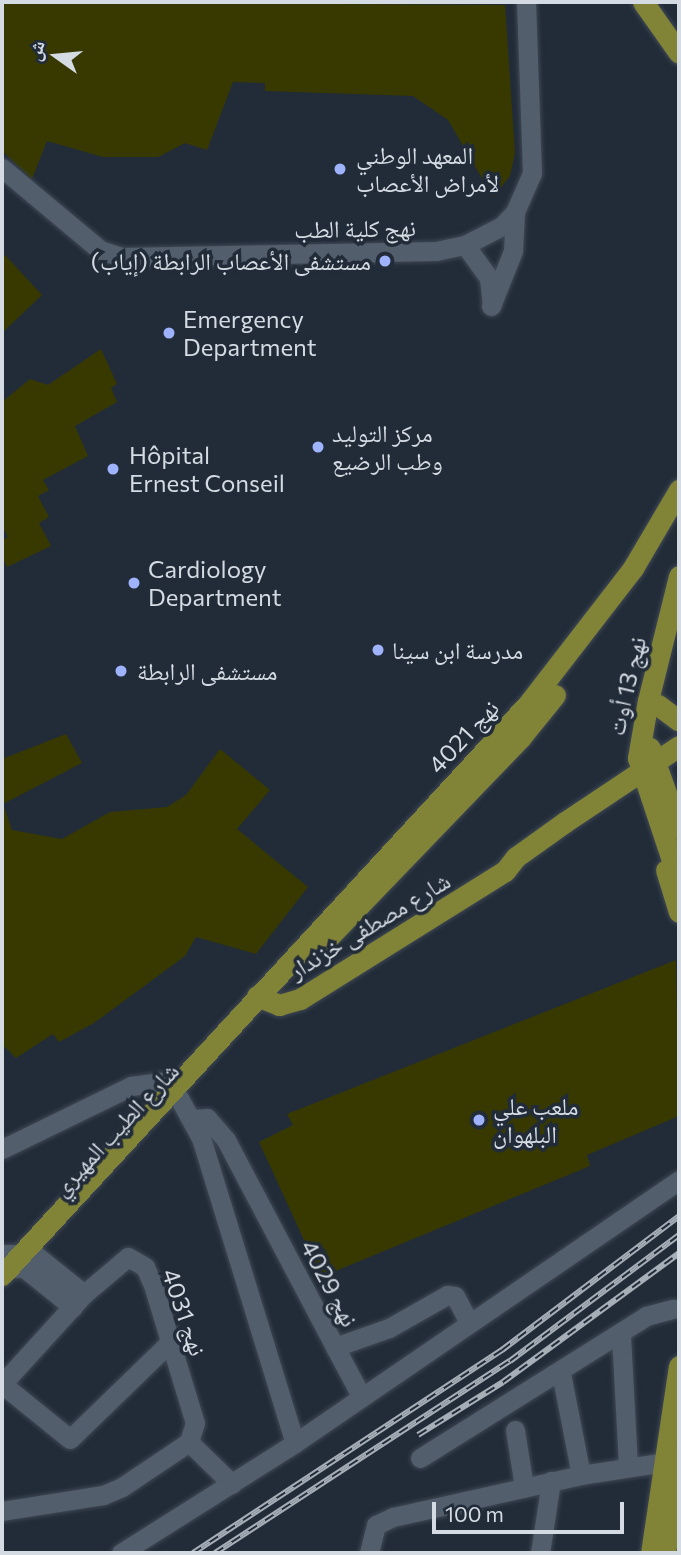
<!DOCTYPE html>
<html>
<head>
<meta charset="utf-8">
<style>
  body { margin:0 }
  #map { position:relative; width:681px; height:1555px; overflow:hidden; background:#222c39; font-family:Commissioner,"Noto Naskh Arabic",sans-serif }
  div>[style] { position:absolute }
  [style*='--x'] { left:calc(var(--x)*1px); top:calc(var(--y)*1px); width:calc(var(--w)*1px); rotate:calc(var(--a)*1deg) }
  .green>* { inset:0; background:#373900 }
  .roads { filter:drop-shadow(0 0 2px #3f4853) drop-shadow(0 0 2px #3f4853) }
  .minor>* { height:19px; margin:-9.5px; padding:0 9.5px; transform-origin:9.5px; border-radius:9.5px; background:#525e6c }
  .major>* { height:21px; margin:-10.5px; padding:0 10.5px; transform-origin:10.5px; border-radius:10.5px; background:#818337 }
  .rail>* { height:6px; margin-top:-3px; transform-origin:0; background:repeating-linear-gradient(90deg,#222c39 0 10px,#a6aeb7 0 20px); box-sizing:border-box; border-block:2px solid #a6aeb7 }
  .dots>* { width:19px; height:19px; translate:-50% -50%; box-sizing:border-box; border:4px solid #222c39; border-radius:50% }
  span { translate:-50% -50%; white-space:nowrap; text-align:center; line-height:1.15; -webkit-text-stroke:7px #222c39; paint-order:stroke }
  .poi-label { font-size:24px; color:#d4dbe3 }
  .left { translate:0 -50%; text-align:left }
  .right { translate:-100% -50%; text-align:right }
  .street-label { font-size:24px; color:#d4dbe3 }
  .frame { position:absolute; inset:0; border:4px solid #d4dbe3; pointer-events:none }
  .north { position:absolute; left:21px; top:21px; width:70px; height:70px; -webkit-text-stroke:5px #222c39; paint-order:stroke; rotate:285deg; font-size:19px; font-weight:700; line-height:28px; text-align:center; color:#d4dbe3 }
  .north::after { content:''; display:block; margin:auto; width:24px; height:32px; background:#d4dbe3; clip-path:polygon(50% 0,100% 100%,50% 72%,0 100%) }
  .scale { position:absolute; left:432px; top:1502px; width:192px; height:32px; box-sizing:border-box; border:4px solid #d4dbe3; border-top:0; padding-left:9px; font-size:21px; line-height:24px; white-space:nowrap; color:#d4dbe3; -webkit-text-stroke:5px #222c39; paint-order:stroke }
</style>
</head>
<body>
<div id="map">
  <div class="green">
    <i style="clip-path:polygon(2px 2px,505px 5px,515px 153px,510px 176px,493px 197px,448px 120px,413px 96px,265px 91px,265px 83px,233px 82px,207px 150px,185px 143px,158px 157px,103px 157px,47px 141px,32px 179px,2px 151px)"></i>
    <i style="clip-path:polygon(5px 255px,42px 295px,2px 333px,2px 258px)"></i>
    <i style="clip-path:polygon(101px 349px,117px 384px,111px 388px,117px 402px,75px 426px,88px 456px,43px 480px,49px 490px,38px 496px,49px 517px,39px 523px,51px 546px,7px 567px,2px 556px,2px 540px,8px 537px,2px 525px,2px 402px,30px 379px,48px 385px)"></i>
    <i style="clip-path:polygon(66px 734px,82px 763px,3px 804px,12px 830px,62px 839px,110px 812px,167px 807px,186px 795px,220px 749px,270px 790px,237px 829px,308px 887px,256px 954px,196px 937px,185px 956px,94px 1023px,59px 1042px,53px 1034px,16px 1058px,2px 1044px,2px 759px)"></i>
    <i style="clip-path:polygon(676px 960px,679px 1116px,587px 1155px,590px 1166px,321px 1277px,259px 1142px,293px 1125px,287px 1114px)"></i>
  </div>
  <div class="roads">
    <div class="minor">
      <i style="--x:2;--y:168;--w:128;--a:39.9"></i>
      <i style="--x:100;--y:250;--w:22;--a:18"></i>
      <i style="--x:121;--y:257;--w:315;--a:-1.1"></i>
      <i style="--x:436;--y:251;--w:30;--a:-12"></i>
      <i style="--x:465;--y:245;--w:42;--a:-27.2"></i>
      <i style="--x:502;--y:226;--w:19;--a:-47"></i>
      <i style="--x:515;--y:212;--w:43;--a:-66.4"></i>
      <i style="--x:532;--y:173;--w:171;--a:-92"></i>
      <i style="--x:465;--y:245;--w:41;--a:54"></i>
      <i style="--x:489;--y:278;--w:27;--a:84"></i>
      <i style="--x:491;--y:306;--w:59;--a:-68.2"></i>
      <i style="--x:513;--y:251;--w:39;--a:-87"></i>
      <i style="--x:179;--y:1098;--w:46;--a:61.2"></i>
      <i style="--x:201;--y:1138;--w:319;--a:72.9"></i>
      <i style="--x:193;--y:1119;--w:14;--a:-4"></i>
      <i style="--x:207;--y:1118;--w:29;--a:49"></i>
      <i style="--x:226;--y:1140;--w:234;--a:62.2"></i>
      <i style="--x:335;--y:1347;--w:57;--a:-19.4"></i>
      <i style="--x:389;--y:1328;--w:67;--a:-29.6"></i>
      <i style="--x:447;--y:1295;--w:8;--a:7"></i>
      <i style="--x:455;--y:1296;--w:30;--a:62"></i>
      <i style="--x:2;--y:1149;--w:144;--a:-26"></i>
      <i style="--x:131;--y:1086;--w:52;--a:-7.7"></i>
      <i style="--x:2;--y:1254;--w:32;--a:0"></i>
      <i style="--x:34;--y:1254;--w:64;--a:38.7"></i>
      <i style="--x:2;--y:1269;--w:21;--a:-5"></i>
      <i style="--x:23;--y:1267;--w:64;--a:38.7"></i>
      <i style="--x:621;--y:1336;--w:131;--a:86.9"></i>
      <i style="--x:335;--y:1347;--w:55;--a:62"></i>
      <i style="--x:561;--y:1373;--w:104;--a:78.9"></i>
      <i style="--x:2;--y:1384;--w:122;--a:-47.7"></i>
      <i style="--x:84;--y:1294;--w:57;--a:-40.1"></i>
      <i style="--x:128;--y:1257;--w:20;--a:30"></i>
      <i style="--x:145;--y:1267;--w:20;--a:66"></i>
      <i style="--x:153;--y:1285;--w:144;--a:73.1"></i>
      <i style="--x:195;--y:1423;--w:20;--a:108"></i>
      <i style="--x:189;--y:1442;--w:81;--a:146.1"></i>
      <i style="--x:122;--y:1487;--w:21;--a:157"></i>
      <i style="--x:103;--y:1495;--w:102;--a:171"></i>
      <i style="--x:2;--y:1384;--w:87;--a:39"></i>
      <i style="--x:70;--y:1439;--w:139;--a:-44.1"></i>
      <i style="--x:515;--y:1430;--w:58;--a:81"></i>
      <i style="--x:189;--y:1442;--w:60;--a:44.3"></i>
      <i style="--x:420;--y:1458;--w:267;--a:-32.1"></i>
      <i style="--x:646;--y:1316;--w:28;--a:-15"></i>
      <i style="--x:121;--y:1553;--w:206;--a:-32.3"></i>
      <i style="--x:295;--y:1443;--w:465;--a:-34.4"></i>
      <i style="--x:369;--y:1553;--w:29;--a:-76"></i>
      <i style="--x:376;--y:1525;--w:19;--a:-25"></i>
      <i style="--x:393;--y:1517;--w:193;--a:-12.6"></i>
      <i style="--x:581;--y:1475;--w:98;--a:-8.8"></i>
      <i style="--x:540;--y:1553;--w:73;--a:-81.3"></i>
    </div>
    <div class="major">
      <i style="--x:643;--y:2;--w:62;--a:54.8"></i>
      <i style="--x:679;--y:576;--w:128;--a:104"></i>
      <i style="--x:648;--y:700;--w:59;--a:99.8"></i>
      <i style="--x:638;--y:758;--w:130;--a:71.6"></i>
      <i style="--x:658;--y:705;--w:26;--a:37"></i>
      <i style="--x:650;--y:748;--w:86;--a:70.3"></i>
      <i style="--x:666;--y:870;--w:44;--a:72.8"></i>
      <i style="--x:324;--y:942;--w:284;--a:-46.1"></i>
      <i style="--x:521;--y:737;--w:54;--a:-51"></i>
      <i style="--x:257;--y:996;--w:24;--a:22"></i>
      <i style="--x:279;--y:1005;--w:22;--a:-16"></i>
      <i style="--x:300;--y:999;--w:242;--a:-32"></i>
      <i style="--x:505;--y:871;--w:18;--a:-52"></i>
      <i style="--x:516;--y:857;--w:60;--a:-35.5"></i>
      <i style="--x:565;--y:822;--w:137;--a:-33.7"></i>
      <i style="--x:2;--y:1275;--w:776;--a:-47.35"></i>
      <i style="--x:528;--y:704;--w:172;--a:-52.3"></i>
      <i style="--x:633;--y:568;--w:91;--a:-59.5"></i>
      <i style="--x:651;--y:1553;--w:189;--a:-81.5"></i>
      <i style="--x:665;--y:1553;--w:100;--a:-82"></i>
    </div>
  </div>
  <div class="rail">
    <i style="--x:418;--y:1435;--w:100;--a:-31.9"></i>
    <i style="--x:503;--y:1382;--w:218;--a:-36.2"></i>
    <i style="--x:193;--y:1553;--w:370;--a:-33.3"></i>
    <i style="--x:502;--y:1350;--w:222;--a:-37.1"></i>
    <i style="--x:215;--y:1553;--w:352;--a:-33.1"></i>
    <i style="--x:510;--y:1361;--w:211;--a:-36.7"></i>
  </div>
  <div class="dots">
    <i style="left:340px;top:169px;background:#9fb3fd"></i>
    <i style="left:385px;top:261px;background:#9fb3fd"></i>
    <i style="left:169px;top:333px;background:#9fb3fd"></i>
    <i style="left:318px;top:447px;background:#9fb3fd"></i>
    <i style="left:113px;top:469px;background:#9fb3fd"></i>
    <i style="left:134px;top:583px;background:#9fb3fd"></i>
    <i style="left:378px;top:650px;background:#9fb3fd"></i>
    <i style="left:121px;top:671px;background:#9fb3fd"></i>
    <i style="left:479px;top:1120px;background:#9fb3fd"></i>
  </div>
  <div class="poi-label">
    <span class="left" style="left:356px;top:169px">المعهد الوطني<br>لأمراض الأعصاب</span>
    <span class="right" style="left:371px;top:261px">مستشفى الأعصاب الرابطة (إياب)</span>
    <span class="left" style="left:183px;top:333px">Emergency<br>Department</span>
    <span class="left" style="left:332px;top:447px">مركز التوليد<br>وطب الرضيع</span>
    <span class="left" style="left:129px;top:469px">Hôpital<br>Ernest Conseil</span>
    <span class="left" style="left:148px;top:583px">Cardiology<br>Department</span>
    <span class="left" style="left:392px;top:650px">مدرسة ابن سينا</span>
    <span class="left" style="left:137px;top:671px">مستشفى الرابطة</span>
    <span class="left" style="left:493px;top:1120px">ملعب علي<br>البلهوان</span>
  </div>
  <div class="street-label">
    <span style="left:355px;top:228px;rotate:-1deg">نهج كلية الطب</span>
    <span style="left:626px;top:686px;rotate:-77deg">نهج 13 أوت</span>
    <span style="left:463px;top:736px;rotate:-47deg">نهج 4021</span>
    <span style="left:369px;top:925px;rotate:-31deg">شارع مصطفى خزندار</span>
    <span style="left:115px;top:1129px;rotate:-47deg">شارع الطيب المهيري</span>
    <span style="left:330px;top:1283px;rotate:62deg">نهج 4029</span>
    <span style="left:185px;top:1312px;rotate:71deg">نهج 4031</span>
  </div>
  <div class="frame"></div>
  <div class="north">ش</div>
  <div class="scale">100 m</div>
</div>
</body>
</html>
